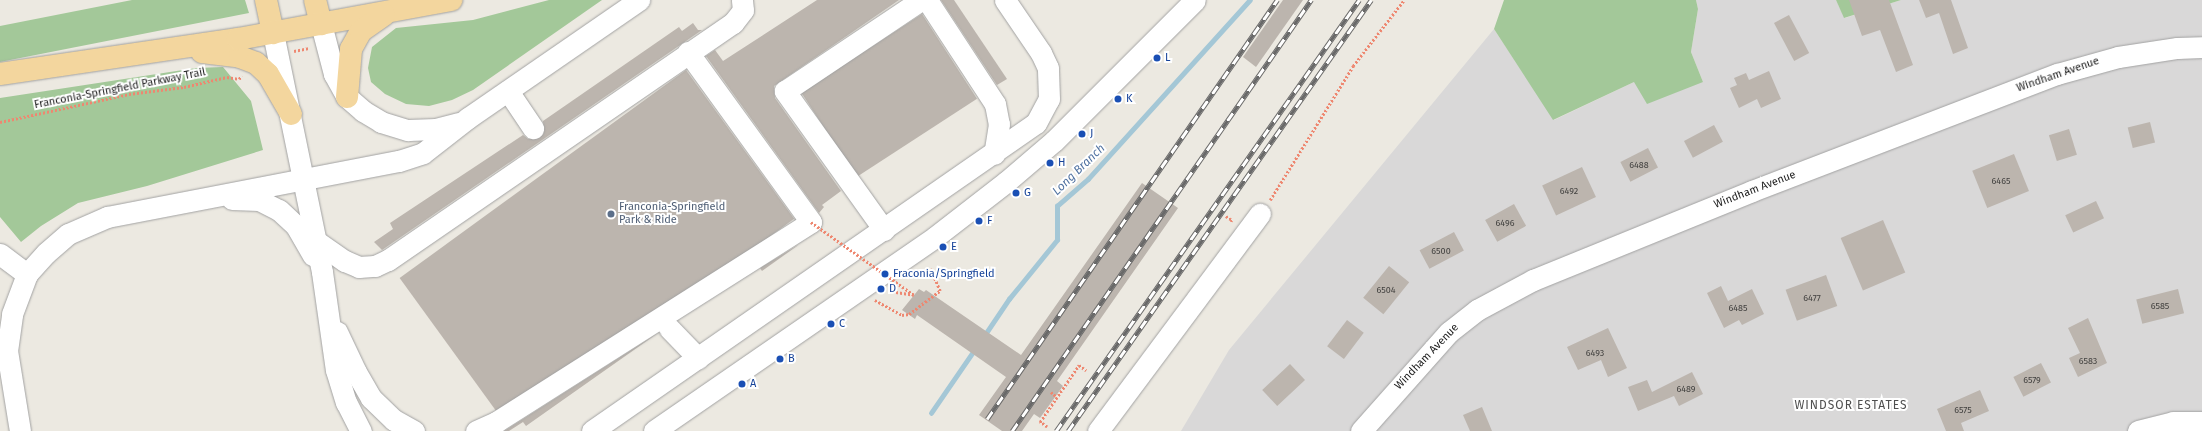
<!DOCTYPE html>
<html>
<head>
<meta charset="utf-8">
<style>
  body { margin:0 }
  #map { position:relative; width:2202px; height:431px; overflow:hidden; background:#ece9e1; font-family:"Fira Sans",sans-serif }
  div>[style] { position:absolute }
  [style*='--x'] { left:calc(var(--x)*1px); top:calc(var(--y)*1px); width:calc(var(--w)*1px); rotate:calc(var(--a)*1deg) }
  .residential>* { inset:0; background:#d9d8d8 }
  .forest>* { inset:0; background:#a3c899 }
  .stream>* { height:4.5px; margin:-2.25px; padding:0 2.25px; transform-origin:2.25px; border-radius:2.25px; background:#a4c7d6 }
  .building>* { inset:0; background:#bcb5ae; transform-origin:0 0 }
  .path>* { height:2.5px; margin-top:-1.25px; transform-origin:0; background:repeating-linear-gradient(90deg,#ee8770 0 2px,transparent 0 4px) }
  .roads { filter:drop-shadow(0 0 1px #a2a2a2) drop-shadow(0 0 1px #a2a2a2) }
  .minor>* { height:21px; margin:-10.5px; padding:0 10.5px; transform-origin:10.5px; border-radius:10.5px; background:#fff }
  .major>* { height:22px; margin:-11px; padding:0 11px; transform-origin:11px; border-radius:11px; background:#f3d69e }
  .rail>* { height:4.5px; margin-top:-2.25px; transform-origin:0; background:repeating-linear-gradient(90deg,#fff 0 9px,#696969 0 18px); box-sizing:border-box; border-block:1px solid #696969 }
  .path-bridge>* { height:2.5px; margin-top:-1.25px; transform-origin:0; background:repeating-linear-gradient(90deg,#ee8770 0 2px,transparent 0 4px) }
  .dots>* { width:11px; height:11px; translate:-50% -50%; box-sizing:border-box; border:2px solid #fff; border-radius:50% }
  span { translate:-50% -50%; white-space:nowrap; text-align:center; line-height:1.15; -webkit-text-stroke:4px #fff; paint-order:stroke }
  .number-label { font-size:9px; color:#434240 }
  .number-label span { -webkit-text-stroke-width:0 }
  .transit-label { font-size:11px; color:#164399 }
  .left { translate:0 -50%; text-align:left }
  .street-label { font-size:11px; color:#1b1b1b }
  .service-label { font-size:11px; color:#4e5e75 }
  .water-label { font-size:12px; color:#5072a1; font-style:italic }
  .neighbourhood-label { font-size:12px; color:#4e4e4e; letter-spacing:1px }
</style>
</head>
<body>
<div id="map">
  <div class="residential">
    <i style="clip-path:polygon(1696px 0,1836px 0,1845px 18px,1901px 0,2202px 0,2202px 431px,1181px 431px,1229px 350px,1494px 29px,1554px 120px,1634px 82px,1703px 82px,1691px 52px,1698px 9px)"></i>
  </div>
  <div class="forest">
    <i style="clip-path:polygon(132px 0,245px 0,249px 13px,0 62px,0 26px)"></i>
    <i style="clip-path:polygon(549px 0,602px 0,473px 90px,452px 100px,429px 106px,406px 104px,385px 94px,371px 82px,368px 68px,372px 47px,396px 28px,473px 20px)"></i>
    <i style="clip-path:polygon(1504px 0,1696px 0,1698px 9px,1691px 52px,1703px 82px,1647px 104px,1634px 82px,1553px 120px,1494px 29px)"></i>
    <i style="clip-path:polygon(1836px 0,1901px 0,1844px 18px)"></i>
    <i style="clip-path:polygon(223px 67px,251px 101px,263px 150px,147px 186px,78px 203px,41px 226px,21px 242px,0 217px,0 98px,196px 68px)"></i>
  </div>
  <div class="stream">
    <i style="--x:984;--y:336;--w:45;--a:-56"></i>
    <i style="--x:1009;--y:299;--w:76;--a:-50.9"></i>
    <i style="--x:1057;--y:240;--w:34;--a:-90"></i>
    <i style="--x:1057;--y:206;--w:41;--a:-41.1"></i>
    <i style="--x:1088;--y:179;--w:241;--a:-47.9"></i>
    <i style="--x:931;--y:413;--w:78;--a:-55.5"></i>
  </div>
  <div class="building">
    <i style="clip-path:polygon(817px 0,899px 0,774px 86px,775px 98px,841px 191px,822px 205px,824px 207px,819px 213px,706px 56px,715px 50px,723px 61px)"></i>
    <i style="clip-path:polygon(941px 0,954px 0,1007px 79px,997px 85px)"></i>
    <i style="clip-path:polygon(1283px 0,1303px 0,1256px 67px,1243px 57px)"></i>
    <i style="clip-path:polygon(1849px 0,1889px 0,1913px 65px,1896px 72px,1880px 30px,1862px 36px)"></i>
    <i style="clip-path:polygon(1919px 0,1951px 0,1968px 48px,1953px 54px,1939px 13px,1926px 18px)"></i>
    <i style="left:922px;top:14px;width:101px;height:144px;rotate:57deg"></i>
    <i style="left:1789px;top:15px;width:43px;height:17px;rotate:62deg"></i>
    <i style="clip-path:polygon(693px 23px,698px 30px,702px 30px,382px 250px,374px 242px,393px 229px,390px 223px,523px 135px,528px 139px,539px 138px,544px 133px,543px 121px,679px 27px,682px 31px)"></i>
    <i style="left:686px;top:70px;width:184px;height:354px;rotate:54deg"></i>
    <i style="clip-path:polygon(1769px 71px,1781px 99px,1761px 108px,1757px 99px,1739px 108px,1730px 88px,1737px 85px,1734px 78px,1746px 73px,1749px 80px)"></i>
    <i style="left:2150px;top:122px;width:21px;height:23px;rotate:76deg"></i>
    <i style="left:1714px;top:125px;width:19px;height:34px;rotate:62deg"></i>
    <i style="left:2069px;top:129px;width:27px;height:21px;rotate:73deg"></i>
    <i style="left:1648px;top:148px;width:22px;height:31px;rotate:63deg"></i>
    <i style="left:2014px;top:154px;width:40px;height:45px;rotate:68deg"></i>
    <i style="left:1582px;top:167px;width:33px;height:44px;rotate:65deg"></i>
    <i style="clip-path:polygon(1142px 183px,1178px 208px,1057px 381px,1063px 386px,1040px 418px,1034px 414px,1022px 431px,1002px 431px,979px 415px,1006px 377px,917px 315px,915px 319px,902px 310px,919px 289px,924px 292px,926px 290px,1021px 355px)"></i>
    <i style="left:2096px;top:201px;width:19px;height:34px;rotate:65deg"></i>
    <i style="left:1514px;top:204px;width:25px;height:33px;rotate:61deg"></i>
    <i style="left:1883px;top:220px;width:57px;height:46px;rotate:67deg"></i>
    <i style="left:1454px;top:232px;width:21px;height:39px;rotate:62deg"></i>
    <i style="clip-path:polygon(798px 245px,797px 246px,762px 271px,760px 268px)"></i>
    <i style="left:1389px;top:266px;width:26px;height:41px;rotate:39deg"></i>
    <i style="left:1826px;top:275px;width:33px;height:43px;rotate:70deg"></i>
    <i style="clip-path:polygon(1721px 286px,1728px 301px,1752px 289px,1764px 314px,1742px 325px,1739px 320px,1724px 328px,1707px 293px)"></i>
    <i style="left:2178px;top:289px;width:25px;height:43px;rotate:76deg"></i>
    <i style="clip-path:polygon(2088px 318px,2107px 363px,2078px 377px,2069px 358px,2080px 353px,2068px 328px)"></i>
    <i style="left:1347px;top:320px;width:21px;height:33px;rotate:37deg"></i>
    <i style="clip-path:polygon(1608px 328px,1627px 368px,1608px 377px,1601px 360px,1578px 370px,1567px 347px)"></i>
    <i style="clip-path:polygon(658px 333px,526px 426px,523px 422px,509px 431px,504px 431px)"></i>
    <i style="left:2041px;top:363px;width:22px;height:31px;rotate:63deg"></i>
    <i style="left:1290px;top:364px;width:22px;height:38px;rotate:47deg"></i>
    <i style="clip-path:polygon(1692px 372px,1703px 394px,1679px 406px,1674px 396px,1638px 411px,1628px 387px,1647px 380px,1652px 392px)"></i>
    <i style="clip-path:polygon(1980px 390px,1989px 411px,1961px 423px,1964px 431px,1946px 431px,1937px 409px)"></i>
    <i style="clip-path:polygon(1482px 407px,1492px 431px,1470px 431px,1463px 415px)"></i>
  </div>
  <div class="path">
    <i style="--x:294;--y:51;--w:15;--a:-11"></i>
    <i style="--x:0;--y:122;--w:132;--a:-12.2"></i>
    <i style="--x:129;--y:94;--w:55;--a:-7.3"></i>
    <i style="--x:184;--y:87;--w:44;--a:-13.1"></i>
    <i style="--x:227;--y:77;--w:12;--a:9"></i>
    <i style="--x:239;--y:79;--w:4;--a:-56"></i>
    <i style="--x:1270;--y:200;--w:158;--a:-58.2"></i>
    <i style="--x:1353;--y:66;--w:83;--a:-52.3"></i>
    <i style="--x:1226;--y:216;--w:7;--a:34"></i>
    <i style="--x:1232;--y:220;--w:2;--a:117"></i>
    <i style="--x:896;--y:292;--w:18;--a:9"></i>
    <i style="--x:875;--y:300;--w:31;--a:29"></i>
    <i style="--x:902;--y:315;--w:7;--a:-8"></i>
    <i style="--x:909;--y:314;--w:39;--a:-37"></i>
    <i style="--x:940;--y:291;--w:24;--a:-114"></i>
    <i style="--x:1051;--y:392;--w:8;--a:40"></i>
    <i style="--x:1047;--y:427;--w:9;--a:-144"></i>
    <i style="--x:1040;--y:422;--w:69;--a:-55.6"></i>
    <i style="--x:1079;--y:365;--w:9;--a:36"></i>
  </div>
  <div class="roads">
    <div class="minor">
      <i style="--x:927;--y:0;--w:124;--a:56.8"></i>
      <i style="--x:995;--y:104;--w:20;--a:79"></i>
      <i style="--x:999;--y:124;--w:30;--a:99"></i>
      <i style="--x:321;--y:24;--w:52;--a:75.4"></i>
      <i style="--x:334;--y:74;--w:26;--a:61"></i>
      <i style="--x:347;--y:97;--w:21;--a:41"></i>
      <i style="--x:363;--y:111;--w:21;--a:31"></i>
      <i style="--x:381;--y:122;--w:28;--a:17"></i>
      <i style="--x:408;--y:130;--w:28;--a:-2"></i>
      <i style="--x:436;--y:129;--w:23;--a:-15"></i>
      <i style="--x:273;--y:33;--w:244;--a:78.4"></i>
      <i style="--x:322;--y:272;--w:99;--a:81.9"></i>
      <i style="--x:336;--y:370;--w:34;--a:73"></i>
      <i style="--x:346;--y:402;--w:33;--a:63"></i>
      <i style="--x:508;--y:91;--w:45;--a:56"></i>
      <i style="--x:232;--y:199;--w:27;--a:2"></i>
      <i style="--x:259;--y:200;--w:22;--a:27"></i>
      <i style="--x:279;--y:210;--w:23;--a:43"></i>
      <i style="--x:296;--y:226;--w:34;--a:60"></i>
      <i style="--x:884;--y:230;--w:171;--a:-125.5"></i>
      <i style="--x:785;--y:91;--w:164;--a:-33.8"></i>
      <i style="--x:316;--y:241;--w:35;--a:35"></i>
      <i style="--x:345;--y:261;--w:15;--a:23"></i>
      <i style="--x:359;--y:267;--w:16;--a:-4"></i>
      <i style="--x:375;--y:266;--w:14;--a:-25"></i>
      <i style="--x:388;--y:260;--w:419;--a:-34.5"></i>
      <i style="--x:733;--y:23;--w:16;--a:-52"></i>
      <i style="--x:743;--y:10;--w:10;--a:-96"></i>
      <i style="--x:0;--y:254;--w:34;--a:37"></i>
      <i style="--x:669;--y:328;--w:42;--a:46"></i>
      <i style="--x:337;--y:332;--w:44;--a:64.6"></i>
      <i style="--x:356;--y:372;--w:30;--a:60"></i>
      <i style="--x:371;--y:398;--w:32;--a:44"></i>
      <i style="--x:394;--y:420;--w:23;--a:29"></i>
      <i style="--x:20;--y:431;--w:81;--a:-99.2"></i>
      <i style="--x:7;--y:351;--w:37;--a:-82"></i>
      <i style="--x:12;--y:314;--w:43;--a:-69.4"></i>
      <i style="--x:27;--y:274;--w:28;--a:-48"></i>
      <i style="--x:46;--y:253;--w:29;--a:-41"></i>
      <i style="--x:68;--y:234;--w:43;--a:-23.6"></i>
      <i style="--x:107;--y:217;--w:297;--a:-10.9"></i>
      <i style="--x:399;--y:161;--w:25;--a:-18"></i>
      <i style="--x:423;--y:153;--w:57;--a:-37.9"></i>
      <i style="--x:468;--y:118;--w:208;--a:-34.6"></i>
      <i style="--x:476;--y:431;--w:22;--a:-24"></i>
      <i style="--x:496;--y:422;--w:373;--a:-32.4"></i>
      <i style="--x:811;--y:222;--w:210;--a:-125.9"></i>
      <i style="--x:592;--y:431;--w:540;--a:-34.75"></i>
      <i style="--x:1036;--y:123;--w:27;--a:-62"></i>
      <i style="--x:1049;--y:99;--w:31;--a:-92"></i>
      <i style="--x:1048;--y:68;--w:17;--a:-115"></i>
      <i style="--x:1041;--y:53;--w:64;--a:-124.2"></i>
      <i style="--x:654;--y:431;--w:341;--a:-34.6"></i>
      <i style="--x:935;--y:237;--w:90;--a:-37.8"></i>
      <i style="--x:1006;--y:182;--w:63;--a:-40.5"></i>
      <i style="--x:1054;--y:141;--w:199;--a:-45"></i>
      <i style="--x:1098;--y:431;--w:271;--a:-53.3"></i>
      <i style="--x:1361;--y:431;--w:132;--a:-48.4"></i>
      <i style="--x:1449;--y:332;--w:36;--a:-38"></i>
      <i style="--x:1477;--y:310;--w:64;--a:-28.2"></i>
      <i style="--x:1533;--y:280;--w:236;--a:-22.1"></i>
      <i style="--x:1752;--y:191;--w:327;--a:-21"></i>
      <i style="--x:2057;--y:74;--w:63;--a:-15.6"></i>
      <i style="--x:2118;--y:57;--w:60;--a:-8.7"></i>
      <i style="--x:2177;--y:48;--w:25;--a:-2"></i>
      <i style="--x:2138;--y:431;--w:36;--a:-14"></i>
      <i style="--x:2173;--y:422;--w:29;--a:0"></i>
    </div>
    <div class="major">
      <i style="--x:266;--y:0;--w:34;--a:78"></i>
      <i style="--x:315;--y:0;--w:25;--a:76"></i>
      <i style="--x:202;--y:52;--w:38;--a:7"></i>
      <i style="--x:240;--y:57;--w:17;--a:21"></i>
      <i style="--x:256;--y:63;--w:16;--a:43"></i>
      <i style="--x:268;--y:74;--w:46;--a:60.1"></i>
      <i style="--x:0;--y:74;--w:241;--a:-8.4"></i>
      <i style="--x:238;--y:39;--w:217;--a:-10.4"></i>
      <i style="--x:347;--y:97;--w:48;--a:-85.2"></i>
      <i style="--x:351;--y:49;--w:21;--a:-61"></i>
      <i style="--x:361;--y:31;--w:28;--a:-35"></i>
    </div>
  </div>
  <div class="rail">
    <i style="--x:987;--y:419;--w:510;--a:-55.31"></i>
    <i style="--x:1012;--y:431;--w:525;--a:-55.25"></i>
    <i style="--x:1056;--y:431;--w:527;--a:-54.89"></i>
    <i style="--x:1068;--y:431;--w:527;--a:-54.89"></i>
  </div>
  <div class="path-bridge">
    <i style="--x:811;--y:222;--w:126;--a:35.3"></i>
  </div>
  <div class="dots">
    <i style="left:1157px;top:58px;background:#1a4fb4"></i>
    <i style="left:1118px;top:99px;background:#1a4fb4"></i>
    <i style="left:1082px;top:134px;background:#1a4fb4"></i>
    <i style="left:1050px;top:163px;background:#1a4fb4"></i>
    <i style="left:1016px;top:193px;background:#1a4fb4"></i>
    <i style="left:611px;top:214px;background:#5c6f8a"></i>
    <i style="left:979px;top:221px;background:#1a4fb4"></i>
    <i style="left:943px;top:247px;background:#1a4fb4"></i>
    <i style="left:885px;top:274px;background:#1a4fb4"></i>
    <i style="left:881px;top:289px;background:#1a4fb4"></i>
    <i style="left:831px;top:324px;background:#1a4fb4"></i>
    <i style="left:780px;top:359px;background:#1a4fb4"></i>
    <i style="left:742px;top:384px;background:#1a4fb4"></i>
  </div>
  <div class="number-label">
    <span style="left:1639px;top:165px">6488</span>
    <span style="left:2001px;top:181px">6465</span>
    <span style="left:1569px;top:191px">6492</span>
    <span style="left:1505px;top:223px">6496</span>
    <span style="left:1441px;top:251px">6500</span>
    <span style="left:1386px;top:290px">6504</span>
    <span style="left:1812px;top:298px">6477</span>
    <span style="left:2160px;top:306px">6585</span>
    <span style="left:1738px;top:308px">6485</span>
    <span style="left:1595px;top:353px">6493</span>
    <span style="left:2088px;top:361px">6583</span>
    <span style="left:2032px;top:380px">6579</span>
    <span style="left:1686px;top:389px">6489</span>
    <span style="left:1963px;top:410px">6575</span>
  </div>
  <div class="transit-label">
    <span class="left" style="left:1165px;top:58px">L</span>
    <span class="left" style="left:1126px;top:99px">K</span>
    <span class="left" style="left:1090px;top:134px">J</span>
    <span class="left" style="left:1058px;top:163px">H</span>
    <span class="left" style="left:1024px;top:193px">G</span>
    <span class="left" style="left:987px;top:221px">F</span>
    <span class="left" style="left:951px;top:247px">E</span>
    <span class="left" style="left:893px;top:274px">Fraconia/Springfield</span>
    <span class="left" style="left:889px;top:289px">D</span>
    <span class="left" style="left:839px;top:324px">C</span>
    <span class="left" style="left:788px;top:359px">B</span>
    <span class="left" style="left:750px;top:384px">A</span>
  </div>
  <div class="street-label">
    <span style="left:2058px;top:75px;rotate:-19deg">Windham Avenue</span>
    <span style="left:120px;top:89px;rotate:-11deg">Franconia-Springfield Parkway Trail</span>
    <span style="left:1755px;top:190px;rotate:-21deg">Windham Avenue</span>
    <span style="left:1427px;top:357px;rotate:-46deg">Windham Avenue</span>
  </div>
  <div class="service-label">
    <span class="left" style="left:619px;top:214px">Franconia-Springfield<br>Park &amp; Ride</span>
  </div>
  <div class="water-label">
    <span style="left:1079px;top:170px;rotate:-44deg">Long Branch</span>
  </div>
  <div class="neighbourhood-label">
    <span style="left:1851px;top:406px">WINDSOR ESTATES</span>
  </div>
</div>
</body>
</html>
